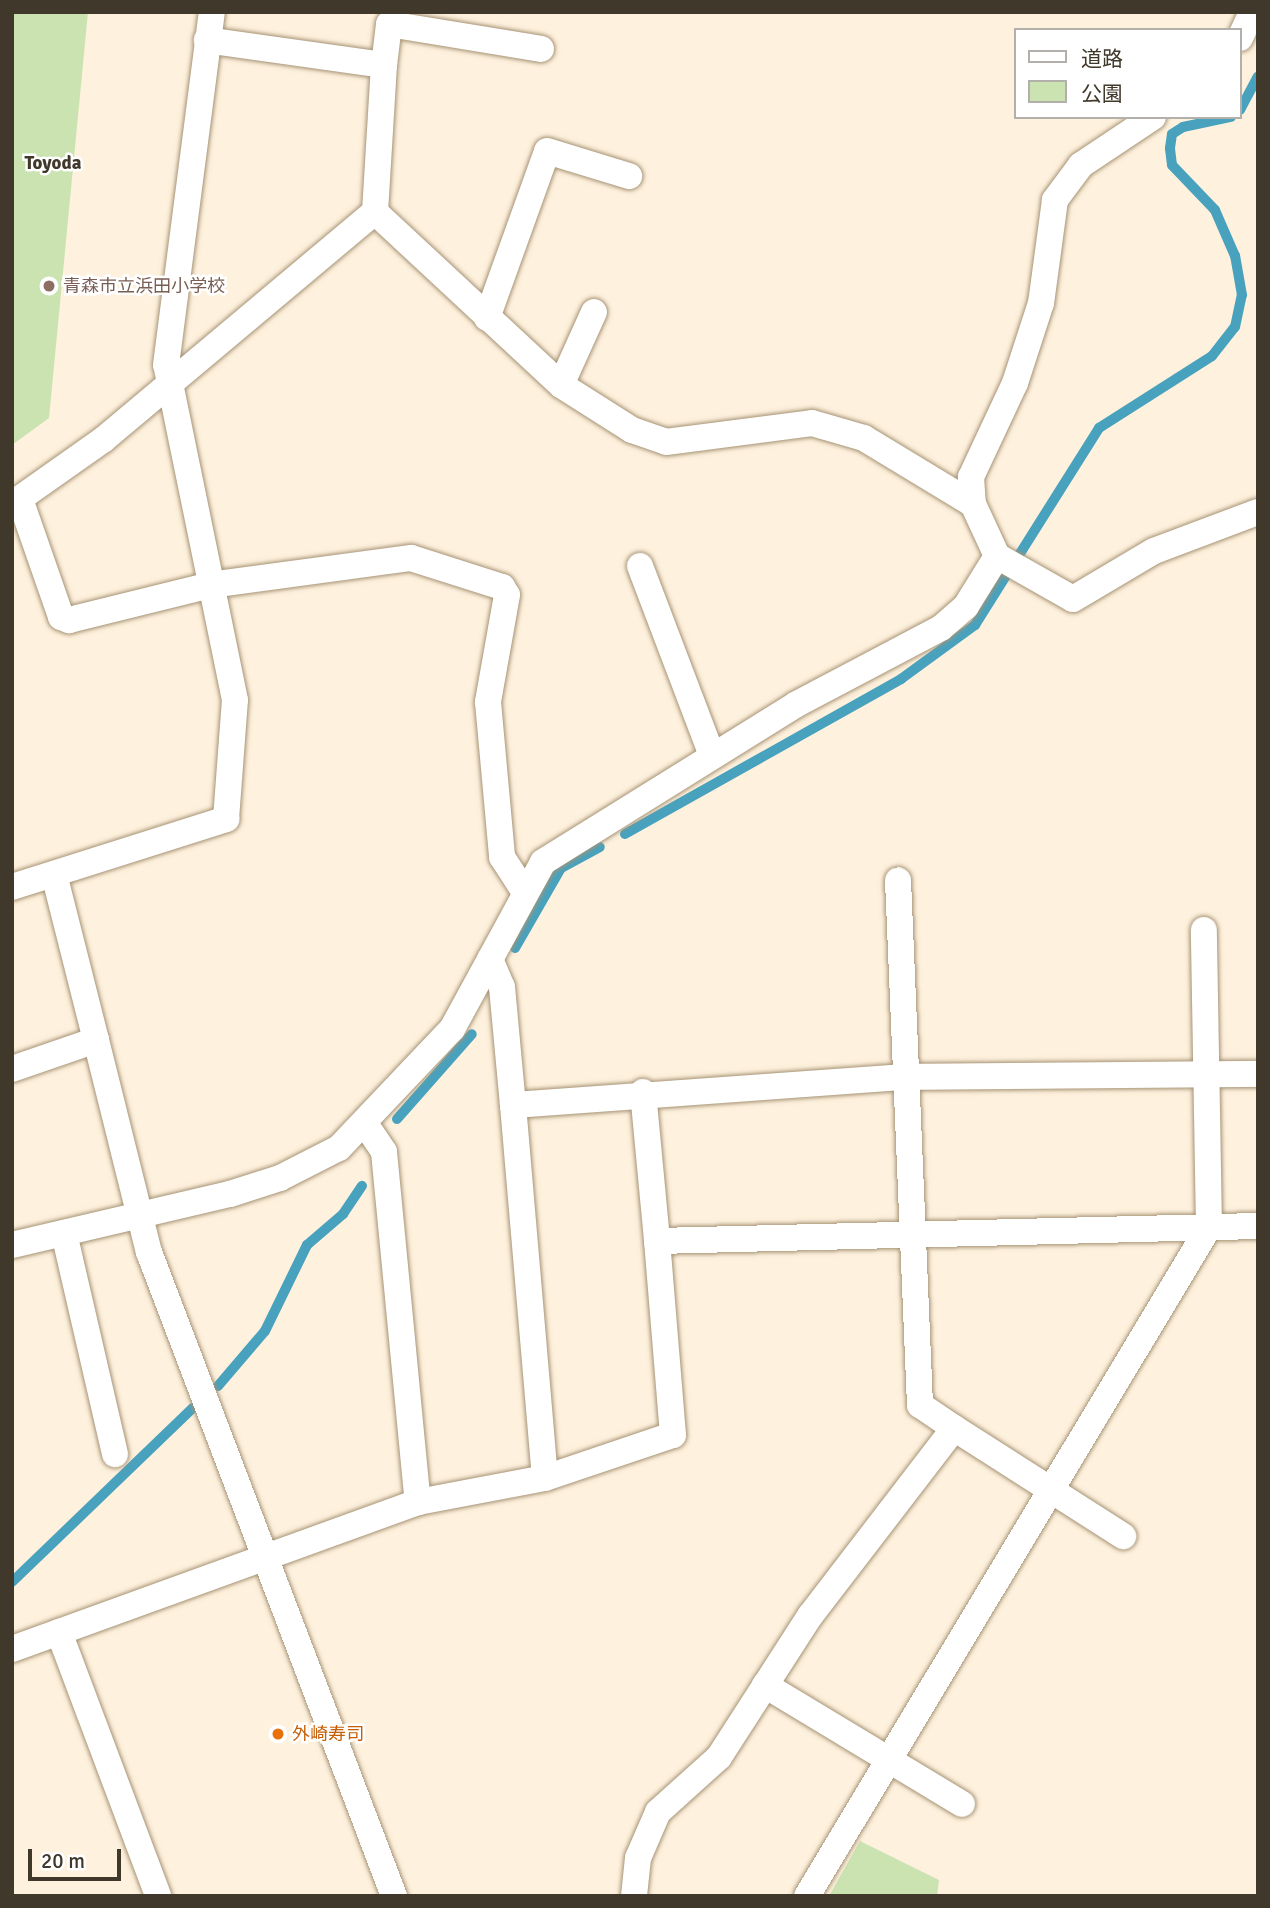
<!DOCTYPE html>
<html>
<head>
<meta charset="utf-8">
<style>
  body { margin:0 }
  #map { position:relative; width:1270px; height:1908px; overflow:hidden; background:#fef1dd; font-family:Signika,"Noto Sans JP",sans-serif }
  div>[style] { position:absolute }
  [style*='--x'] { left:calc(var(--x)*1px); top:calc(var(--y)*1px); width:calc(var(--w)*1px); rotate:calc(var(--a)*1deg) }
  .green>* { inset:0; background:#cbe3b1 }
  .stream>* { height:10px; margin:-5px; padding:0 5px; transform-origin:5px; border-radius:5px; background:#48a2be }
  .roads { filter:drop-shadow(0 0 2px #a69375) drop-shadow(0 0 2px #a69375) }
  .minor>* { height:26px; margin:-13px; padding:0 13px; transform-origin:13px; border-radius:13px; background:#fff }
  .dots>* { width:19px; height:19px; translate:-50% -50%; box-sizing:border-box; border:4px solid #fff; border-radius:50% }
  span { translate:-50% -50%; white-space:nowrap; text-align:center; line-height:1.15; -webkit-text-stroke:5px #fff; paint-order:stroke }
  .education-label { font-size:18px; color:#785e54 }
  .left { translate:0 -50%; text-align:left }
  .food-label { font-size:18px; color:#c56008 }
  .neighbourhood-label { font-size:19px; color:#40382b; font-weight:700 }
  .frame { position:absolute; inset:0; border:14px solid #40382b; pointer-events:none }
  .legend { position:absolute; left:1014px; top:28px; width:228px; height:91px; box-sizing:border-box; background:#fff; border:2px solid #b3afaa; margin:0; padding:9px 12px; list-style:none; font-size:21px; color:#40382b }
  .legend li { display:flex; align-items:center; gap:14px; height:35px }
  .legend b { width:35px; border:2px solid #b3afaa }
  .scale { position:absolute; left:28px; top:1849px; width:93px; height:32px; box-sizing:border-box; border:4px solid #40382b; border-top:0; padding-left:9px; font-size:21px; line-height:24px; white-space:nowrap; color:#40382b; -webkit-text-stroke:5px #fff; paint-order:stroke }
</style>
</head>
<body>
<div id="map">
  <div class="green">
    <i style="clip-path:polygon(12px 12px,88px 12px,49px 418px,12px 445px)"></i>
    <i style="clip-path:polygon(860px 1841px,939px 1880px,937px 1896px,829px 1896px)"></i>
  </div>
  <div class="stream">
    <i style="--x:1240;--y:110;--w:38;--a:-62"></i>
    <i style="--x:625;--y:834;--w:317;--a:-29.3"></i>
    <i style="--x:901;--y:679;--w:92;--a:-36.1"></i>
    <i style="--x:975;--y:625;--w:233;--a:-57.8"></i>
    <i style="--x:1099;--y:428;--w:134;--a:-32.5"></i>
    <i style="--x:1212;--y:356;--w:37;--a:-52"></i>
    <i style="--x:1235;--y:327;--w:33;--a:-78"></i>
    <i style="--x:1242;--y:295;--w:40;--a:-100"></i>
    <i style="--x:1235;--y:256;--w:50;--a:-113.5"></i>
    <i style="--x:1215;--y:210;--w:62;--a:-133.7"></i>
    <i style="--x:1172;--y:165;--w:17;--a:-97"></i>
    <i style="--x:1170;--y:148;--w:14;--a:-82"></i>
    <i style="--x:1172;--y:134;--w:13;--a:-32"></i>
    <i style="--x:1183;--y:127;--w:49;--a:-11.8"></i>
    <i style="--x:515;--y:948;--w:92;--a:-60.1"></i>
    <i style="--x:561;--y:868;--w:44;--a:-28.3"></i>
    <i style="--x:397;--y:1119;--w:113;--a:-48.6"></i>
    <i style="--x:218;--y:1386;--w:72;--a:-49.5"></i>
    <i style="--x:265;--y:1331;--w:96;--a:-64"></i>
    <i style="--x:307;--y:1245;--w:48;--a:-40.7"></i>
    <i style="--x:343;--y:1214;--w:34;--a:-56"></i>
    <i style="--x:12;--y:1582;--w:251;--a:-43.9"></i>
  </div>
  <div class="roads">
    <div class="minor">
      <i style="--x:1240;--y:38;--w:29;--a:-65"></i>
      <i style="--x:384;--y:65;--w:41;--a:-83"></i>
      <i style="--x:389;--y:24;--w:154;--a:9.3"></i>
      <i style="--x:1153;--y:117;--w:87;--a:146.3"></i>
      <i style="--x:1081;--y:165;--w:44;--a:126.6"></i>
      <i style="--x:1055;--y:200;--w:104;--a:97.7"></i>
      <i style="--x:1041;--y:303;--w:84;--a:108"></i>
      <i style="--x:1015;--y:383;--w:104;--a:115.1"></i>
      <i style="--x:971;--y:477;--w:27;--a:86"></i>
      <i style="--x:973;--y:504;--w:57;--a:65.2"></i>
      <i style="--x:997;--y:556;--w:87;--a:29.5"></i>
      <i style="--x:1073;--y:599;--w:94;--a:-30.7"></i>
      <i style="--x:1154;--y:551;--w:111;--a:-20.6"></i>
      <i style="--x:375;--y:212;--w:254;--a:42.9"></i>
      <i style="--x:561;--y:385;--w:80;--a:-65.7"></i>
      <i style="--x:487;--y:318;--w:177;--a:-70.2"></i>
      <i style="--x:547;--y:151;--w:86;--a:17"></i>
      <i style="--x:561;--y:385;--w:84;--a:32.4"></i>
      <i style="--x:632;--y:430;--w:36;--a:19"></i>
      <i style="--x:666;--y:442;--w:147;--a:-7.4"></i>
      <i style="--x:812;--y:423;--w:54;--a:16.1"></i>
      <i style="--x:864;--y:438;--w:127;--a:31.2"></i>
      <i style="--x:20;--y:499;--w:125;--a:70.8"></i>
      <i style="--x:61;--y:617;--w:9;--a:21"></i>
      <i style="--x:69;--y:620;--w:145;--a:-13.9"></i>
      <i style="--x:210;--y:585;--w:203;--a:-7.7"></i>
      <i style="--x:411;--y:558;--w:96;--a:17.7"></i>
      <i style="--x:502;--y:587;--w:9;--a:58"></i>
      <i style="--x:507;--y:595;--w:109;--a:100.1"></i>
      <i style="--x:488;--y:702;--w:156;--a:84.8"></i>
      <i style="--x:502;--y:857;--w:38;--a:57"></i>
      <i style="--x:12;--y:504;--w:113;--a:-35.2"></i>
      <i style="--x:104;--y:439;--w:354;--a:-40"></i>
      <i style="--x:375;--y:212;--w:147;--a:-86.5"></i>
      <i style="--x:384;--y:65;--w:179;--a:-172"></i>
      <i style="--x:640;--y:566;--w:203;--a:69.2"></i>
      <i style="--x:12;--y:887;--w:225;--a:-17.6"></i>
      <i style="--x:226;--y:819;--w:119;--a:-85.7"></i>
      <i style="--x:235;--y:700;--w:342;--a:-101.6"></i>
      <i style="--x:166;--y:365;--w:356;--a:-82.6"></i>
      <i style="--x:490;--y:959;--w:30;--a:67"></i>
      <i style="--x:502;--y:987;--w:119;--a:84.7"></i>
      <i style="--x:513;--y:1105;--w:394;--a:-4.1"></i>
      <i style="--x:906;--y:1077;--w:352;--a:-0.5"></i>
      <i style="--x:96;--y:1040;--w:219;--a:76"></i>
      <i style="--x:149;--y:1252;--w:689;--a:69.17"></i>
      <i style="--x:12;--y:1069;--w:89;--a:-19"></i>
      <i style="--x:96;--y:1040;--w:171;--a:-104.2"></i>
      <i style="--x:643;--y:1092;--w:150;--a:84.6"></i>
      <i style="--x:513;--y:1105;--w:374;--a:85.1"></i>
      <i style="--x:366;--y:1125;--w:32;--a:56"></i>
      <i style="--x:384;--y:1152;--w:352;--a:84.5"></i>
      <i style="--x:64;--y:1233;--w:227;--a:77"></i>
      <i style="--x:12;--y:1245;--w:224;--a:-13.2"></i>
      <i style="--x:230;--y:1194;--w:52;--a:-17.7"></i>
      <i style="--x:280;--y:1178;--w:66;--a:-27"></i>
      <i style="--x:339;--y:1148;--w:164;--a:-46.5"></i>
      <i style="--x:452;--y:1029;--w:190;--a:-61.4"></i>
      <i style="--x:543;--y:862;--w:297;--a:-31.9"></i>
      <i style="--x:795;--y:705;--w:165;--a:-27.8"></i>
      <i style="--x:941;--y:628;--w:33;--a:-41"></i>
      <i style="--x:966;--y:606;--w:59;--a:-58.2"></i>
      <i style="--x:954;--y:1428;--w:201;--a:32.6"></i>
      <i style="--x:59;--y:1632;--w:282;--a:69.4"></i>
      <i style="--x:12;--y:1649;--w:432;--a:-19.9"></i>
      <i style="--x:418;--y:1502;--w:129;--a:-10.7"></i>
      <i style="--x:545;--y:1478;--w:135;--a:-18.6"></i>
      <i style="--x:673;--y:1435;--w:195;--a:-94.7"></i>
      <i style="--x:657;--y:1241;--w:601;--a:-1.43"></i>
      <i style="--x:765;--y:1685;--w:230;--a:31.1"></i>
      <i style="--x:634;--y:1896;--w:38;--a:-84"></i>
      <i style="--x:638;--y:1858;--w:50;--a:-66.5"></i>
      <i style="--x:658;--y:1812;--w:82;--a:-42"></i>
      <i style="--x:719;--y:1757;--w:168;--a:-57.2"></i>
      <i style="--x:810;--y:1616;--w:237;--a:-52.5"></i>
      <i style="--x:954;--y:1428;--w:41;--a:-145.9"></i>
      <i style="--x:920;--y:1405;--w:525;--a:-92.4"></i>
      <i style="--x:807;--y:1896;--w:780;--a:-59"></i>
      <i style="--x:1209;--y:1227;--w:297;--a:-91"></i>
    </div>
  </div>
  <div class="dots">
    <i style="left:49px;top:286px;background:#8d6e63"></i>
    <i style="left:278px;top:1734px;background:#e8710a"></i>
  </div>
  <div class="education-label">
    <span class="left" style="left:63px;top:286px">青森市立浜田小学校</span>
  </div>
  <div class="food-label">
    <span class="left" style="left:292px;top:1734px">外崎寿司</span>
  </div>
  <div class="neighbourhood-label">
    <span style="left:53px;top:164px">Toyoda</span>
  </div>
  <div class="frame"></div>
  <ul class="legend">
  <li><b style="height:9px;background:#fff"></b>道路</li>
  <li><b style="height:19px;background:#cbe3b1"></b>公園</li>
  </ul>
  <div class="scale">20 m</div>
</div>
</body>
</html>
